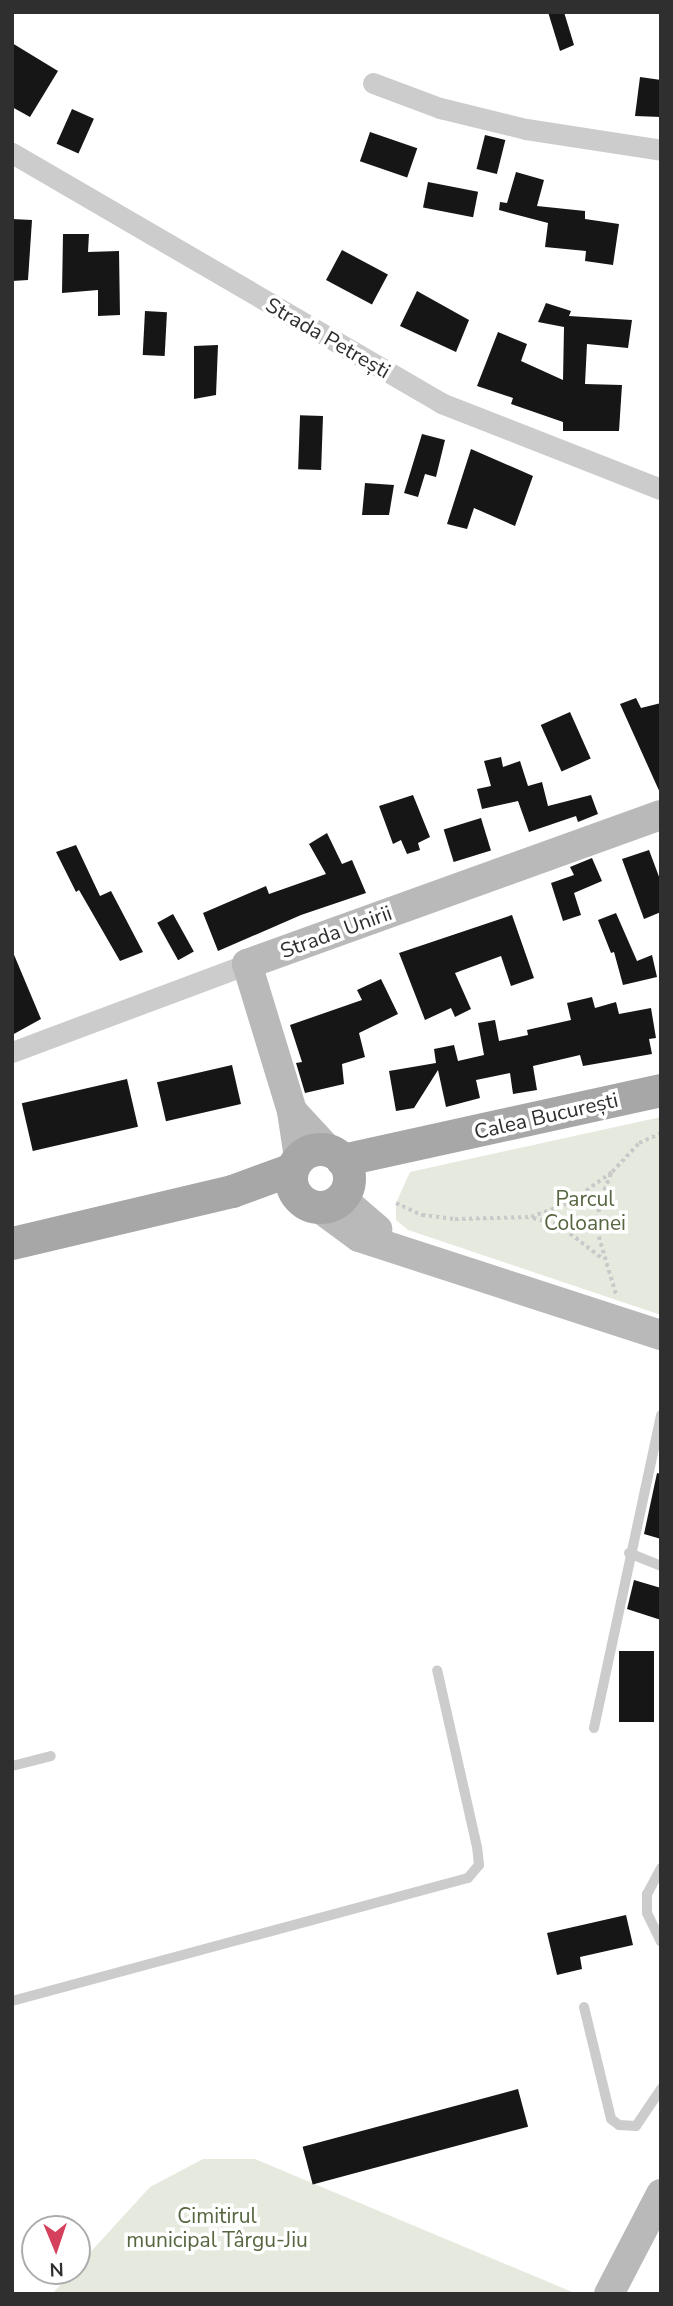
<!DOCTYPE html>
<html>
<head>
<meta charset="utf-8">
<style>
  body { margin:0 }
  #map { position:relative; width:673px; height:2306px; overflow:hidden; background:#fff; font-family:"Nunito Sans",sans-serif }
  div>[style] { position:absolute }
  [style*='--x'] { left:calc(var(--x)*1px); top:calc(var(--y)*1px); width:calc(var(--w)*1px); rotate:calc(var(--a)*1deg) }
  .green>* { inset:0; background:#e6eade }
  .building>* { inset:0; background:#161616; transform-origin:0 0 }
  .path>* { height:3.5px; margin-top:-1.75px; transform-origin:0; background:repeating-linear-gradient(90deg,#c9c9c9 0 3.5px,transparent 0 7px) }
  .service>* { height:10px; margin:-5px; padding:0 5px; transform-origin:5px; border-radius:5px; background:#ccc }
  .minor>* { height:21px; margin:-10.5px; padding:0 10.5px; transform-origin:10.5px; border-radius:10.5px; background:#ccc }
  .secondary>* { height:30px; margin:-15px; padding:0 15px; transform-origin:15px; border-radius:15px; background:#b9b9b9 }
  .primary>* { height:33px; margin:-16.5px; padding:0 16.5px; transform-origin:16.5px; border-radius:16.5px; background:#a7a7a7 }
  .primary>.ring { margin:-16.5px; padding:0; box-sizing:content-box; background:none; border:33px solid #a7a7a7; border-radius:50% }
  span { translate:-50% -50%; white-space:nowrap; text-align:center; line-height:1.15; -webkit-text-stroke:7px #fff; paint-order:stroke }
  .street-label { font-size:21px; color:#2f2f2f }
  .park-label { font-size:21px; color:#566640 }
  .frame { position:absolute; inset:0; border:14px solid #2f2f2f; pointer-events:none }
  .north { position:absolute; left:21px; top:2215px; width:70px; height:70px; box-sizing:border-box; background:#fff; border:2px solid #acacac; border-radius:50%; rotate:178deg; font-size:19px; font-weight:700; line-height:28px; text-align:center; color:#2f2f2f }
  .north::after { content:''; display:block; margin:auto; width:24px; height:32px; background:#d5415d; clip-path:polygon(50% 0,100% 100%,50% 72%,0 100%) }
</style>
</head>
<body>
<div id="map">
  <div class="green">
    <i style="clip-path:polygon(661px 1117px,661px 1315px,408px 1230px,396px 1220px,396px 1203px,410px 1172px)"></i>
    <i style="clip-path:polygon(203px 2159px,255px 2159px,577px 2294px,52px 2294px,150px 2187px)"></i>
  </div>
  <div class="building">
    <i style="clip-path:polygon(548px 12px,564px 12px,574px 45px,560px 51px)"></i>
    <i style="clip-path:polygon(12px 43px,58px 71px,30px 117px,12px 107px)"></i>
    <i style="clip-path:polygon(640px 77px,661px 80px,661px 117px,635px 116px)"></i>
    <i style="left:72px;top:109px;width:24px;height:38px;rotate:24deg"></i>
    <i style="left:370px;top:132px;width:50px;height:31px;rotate:19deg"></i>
    <i style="left:485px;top:135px;width:21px;height:35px;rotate:14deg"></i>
    <i style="clip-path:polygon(516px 172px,544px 180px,537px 206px,585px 211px,585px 219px,619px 224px,613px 265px,585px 261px,586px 251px,545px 247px,548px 223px,499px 210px,500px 202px,507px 203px)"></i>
    <i style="left:428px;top:182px;width:51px;height:26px;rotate:11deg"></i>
    <i style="clip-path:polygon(12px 219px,32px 220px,28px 280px,12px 281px)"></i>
    <i style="clip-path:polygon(63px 234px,89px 234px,88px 252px,119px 251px,120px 315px,98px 316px,98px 290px,62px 293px)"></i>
    <i style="left:342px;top:250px;width:52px;height:34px;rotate:28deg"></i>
    <i style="clip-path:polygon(417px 291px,469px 320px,456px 352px,400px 326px)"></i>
    <i style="clip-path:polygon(546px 303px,571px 311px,569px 316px,632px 320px,628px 348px,587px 344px,585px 384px,622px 385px,619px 431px,563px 431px,563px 422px,511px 404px,513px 398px,477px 386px,498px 332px,527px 344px,521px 361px,563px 380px,564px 327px,538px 322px)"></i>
    <i style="left:145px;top:311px;width:22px;height:44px;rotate:3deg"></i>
    <i style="clip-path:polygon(218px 345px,216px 395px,194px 399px,194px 346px)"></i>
    <i style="left:323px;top:416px;width:54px;height:23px;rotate:92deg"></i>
    <i style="clip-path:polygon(422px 434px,445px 440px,436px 477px,425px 474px,418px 497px,404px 493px)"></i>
    <i style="clip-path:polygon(471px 449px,533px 476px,515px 526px,474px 508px,467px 529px,447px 524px)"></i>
    <i style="clip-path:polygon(365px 483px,394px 485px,389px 515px,362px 515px)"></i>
    <i style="clip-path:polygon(636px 698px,641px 708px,661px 703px,661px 795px,620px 704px)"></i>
    <i style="left:570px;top:712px;width:51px;height:32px;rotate:66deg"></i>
    <i style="clip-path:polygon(501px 757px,503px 767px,520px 761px,528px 786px,542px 782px,548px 806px,591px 795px,598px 814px,578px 822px,576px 816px,529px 832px,518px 801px,482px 809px,477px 789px,491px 786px,484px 761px)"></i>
    <i style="clip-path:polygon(413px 795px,430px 837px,418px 843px,420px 850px,407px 854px,401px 840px,393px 844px,379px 806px)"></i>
    <i style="left:481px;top:818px;width:34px;height:39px;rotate:73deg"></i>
    <i style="clip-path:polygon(327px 833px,342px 864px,352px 860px,366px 893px,301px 915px,218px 951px,203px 913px,266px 886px,269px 894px,326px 874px,309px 844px)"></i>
    <i style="clip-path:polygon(76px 845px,100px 896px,111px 891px,143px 952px,120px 961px,79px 890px,76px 892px,56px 852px)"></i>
    <i style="clip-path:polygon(649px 850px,661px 882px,661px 912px,644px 919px,622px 859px)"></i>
    <i style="clip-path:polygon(592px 858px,602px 881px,574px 893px,581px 915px,563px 921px,551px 883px,574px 875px,570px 867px)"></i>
    <i style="clip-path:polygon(616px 913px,637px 961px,652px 955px,657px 977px,623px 985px,614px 952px,611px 953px,598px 920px)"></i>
    <i style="left:173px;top:914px;width:43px;height:18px;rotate:61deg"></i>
    <i style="clip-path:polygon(512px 915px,534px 978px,511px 986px,501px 956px,455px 973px,471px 1009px,455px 1017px,451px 1008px,425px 1020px,399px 953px)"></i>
    <i style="clip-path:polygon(12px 950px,41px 1019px,12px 1035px)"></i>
    <i style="clip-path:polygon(381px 979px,398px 1014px,359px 1033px,365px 1057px,342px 1064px,344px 1084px,305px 1093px,296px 1063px,302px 1062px,290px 1025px,362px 1000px,357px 990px)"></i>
    <i style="clip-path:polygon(592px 997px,595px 1008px,616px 1002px,619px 1014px,651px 1008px,656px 1038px,649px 1039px,652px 1054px,583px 1066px,580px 1055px,533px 1066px,537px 1090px,513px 1094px,510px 1073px,476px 1080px,480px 1098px,446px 1107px,438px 1070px,414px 1108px,396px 1111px,389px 1071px,436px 1063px,434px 1049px,454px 1045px,458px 1061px,484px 1055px,478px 1023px,495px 1020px,499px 1041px,528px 1035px,527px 1030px,571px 1020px,567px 1003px)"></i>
    <i style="left:232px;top:1065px;width:40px;height:77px;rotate:77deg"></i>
    <i style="left:127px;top:1079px;width:49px;height:108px;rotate:77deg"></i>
    <i style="clip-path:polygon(657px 1473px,661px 1474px,661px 1539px,644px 1534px)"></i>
    <i style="clip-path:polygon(634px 1580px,661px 1588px,661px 1620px,627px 1609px)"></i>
    <i style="left:619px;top:1651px;width:35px;height:71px"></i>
    <i style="clip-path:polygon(626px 1915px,633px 1945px,580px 1957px,582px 1969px,557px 1975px,547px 1933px)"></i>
    <i style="left:518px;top:2089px;width:39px;height:223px;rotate:75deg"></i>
  </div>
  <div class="path">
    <i style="--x:611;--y:1174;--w:30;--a:111"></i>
    <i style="--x:600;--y:1202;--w:28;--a:96"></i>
    <i style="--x:597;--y:1230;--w:70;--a:73.4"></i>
    <i style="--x:396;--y:1203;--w:29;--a:25"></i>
    <i style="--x:422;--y:1215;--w:33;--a:7"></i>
    <i style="--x:455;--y:1219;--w:76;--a:-1.5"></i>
    <i style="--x:531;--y:1217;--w:40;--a:-20.2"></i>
    <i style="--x:569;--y:1203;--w:53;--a:-35.8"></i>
    <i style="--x:612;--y:1172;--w:40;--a:-47"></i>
    <i style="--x:639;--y:1143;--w:24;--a:-24"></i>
    <i style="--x:533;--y:1218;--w:27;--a:15"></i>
    <i style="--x:559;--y:1225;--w:56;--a:37.7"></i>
  </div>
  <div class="service">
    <i style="--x:629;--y:1553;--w:35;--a:22"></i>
    <i style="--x:594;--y:1728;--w:320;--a:-77.9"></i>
    <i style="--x:12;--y:1766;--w:40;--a:-14.4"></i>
    <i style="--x:661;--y:1868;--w:30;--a:118"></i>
    <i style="--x:647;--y:1894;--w:19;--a:90"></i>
    <i style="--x:647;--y:1913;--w:32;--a:64"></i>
    <i style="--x:12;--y:2001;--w:472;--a:-15.1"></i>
    <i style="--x:468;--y:1878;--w:17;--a:-50"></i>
    <i style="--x:479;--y:1865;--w:18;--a:-96"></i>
    <i style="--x:477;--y:1847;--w:181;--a:-102.7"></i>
    <i style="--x:584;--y:2007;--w:115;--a:76.4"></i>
    <i style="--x:611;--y:2119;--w:10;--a:37"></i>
    <i style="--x:619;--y:2125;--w:17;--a:3"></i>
    <i style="--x:636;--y:2126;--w:45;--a:-56"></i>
  </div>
  <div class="minor">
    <i style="--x:373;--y:83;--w:72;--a:20.5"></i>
    <i style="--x:440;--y:108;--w:89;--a:13.7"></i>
    <i style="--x:526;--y:129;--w:137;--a:8.8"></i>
    <i style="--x:12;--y:153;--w:497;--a:30.2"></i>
    <i style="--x:441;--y:403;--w:236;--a:21.4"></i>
    <i style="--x:12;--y:1052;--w:251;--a:-20.5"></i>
  </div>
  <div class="secondary">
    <i style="--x:292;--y:1111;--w:54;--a:47.2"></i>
    <i style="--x:299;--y:1158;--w:48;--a:-98.5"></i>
    <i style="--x:292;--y:1111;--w:154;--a:-107"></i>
    <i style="--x:247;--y:964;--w:440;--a:-19.8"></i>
    <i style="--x:341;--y:1198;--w:48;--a:40.7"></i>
    <i style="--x:318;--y:1207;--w:51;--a:36.2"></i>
    <i style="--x:359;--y:1237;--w:318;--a:18"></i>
    <i style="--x:609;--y:2294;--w:113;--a:-62.5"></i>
  </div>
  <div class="primary">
    <i class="ring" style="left:291px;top:1149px;width:25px;height:25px"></i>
    <i style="--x:342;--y:1160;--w:327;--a:-12.4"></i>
    <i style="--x:12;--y:1243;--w:226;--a:-13.3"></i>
    <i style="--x:232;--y:1191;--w:64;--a:-20.1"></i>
  </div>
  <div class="street-label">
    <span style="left:328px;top:338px;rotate:30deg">Strada Petrești</span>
    <span style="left:336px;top:932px;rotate:-20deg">Strada Unirii</span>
    <span style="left:546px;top:1116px;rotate:-13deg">Calea București</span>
  </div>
  <div class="park-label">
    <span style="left:585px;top:1211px">Parcul<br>Coloanei</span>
    <span style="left:217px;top:2228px">Cimitirul<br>municipal Târgu-Jiu</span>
  </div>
  <div class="frame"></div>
  <div class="north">N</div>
</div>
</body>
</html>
